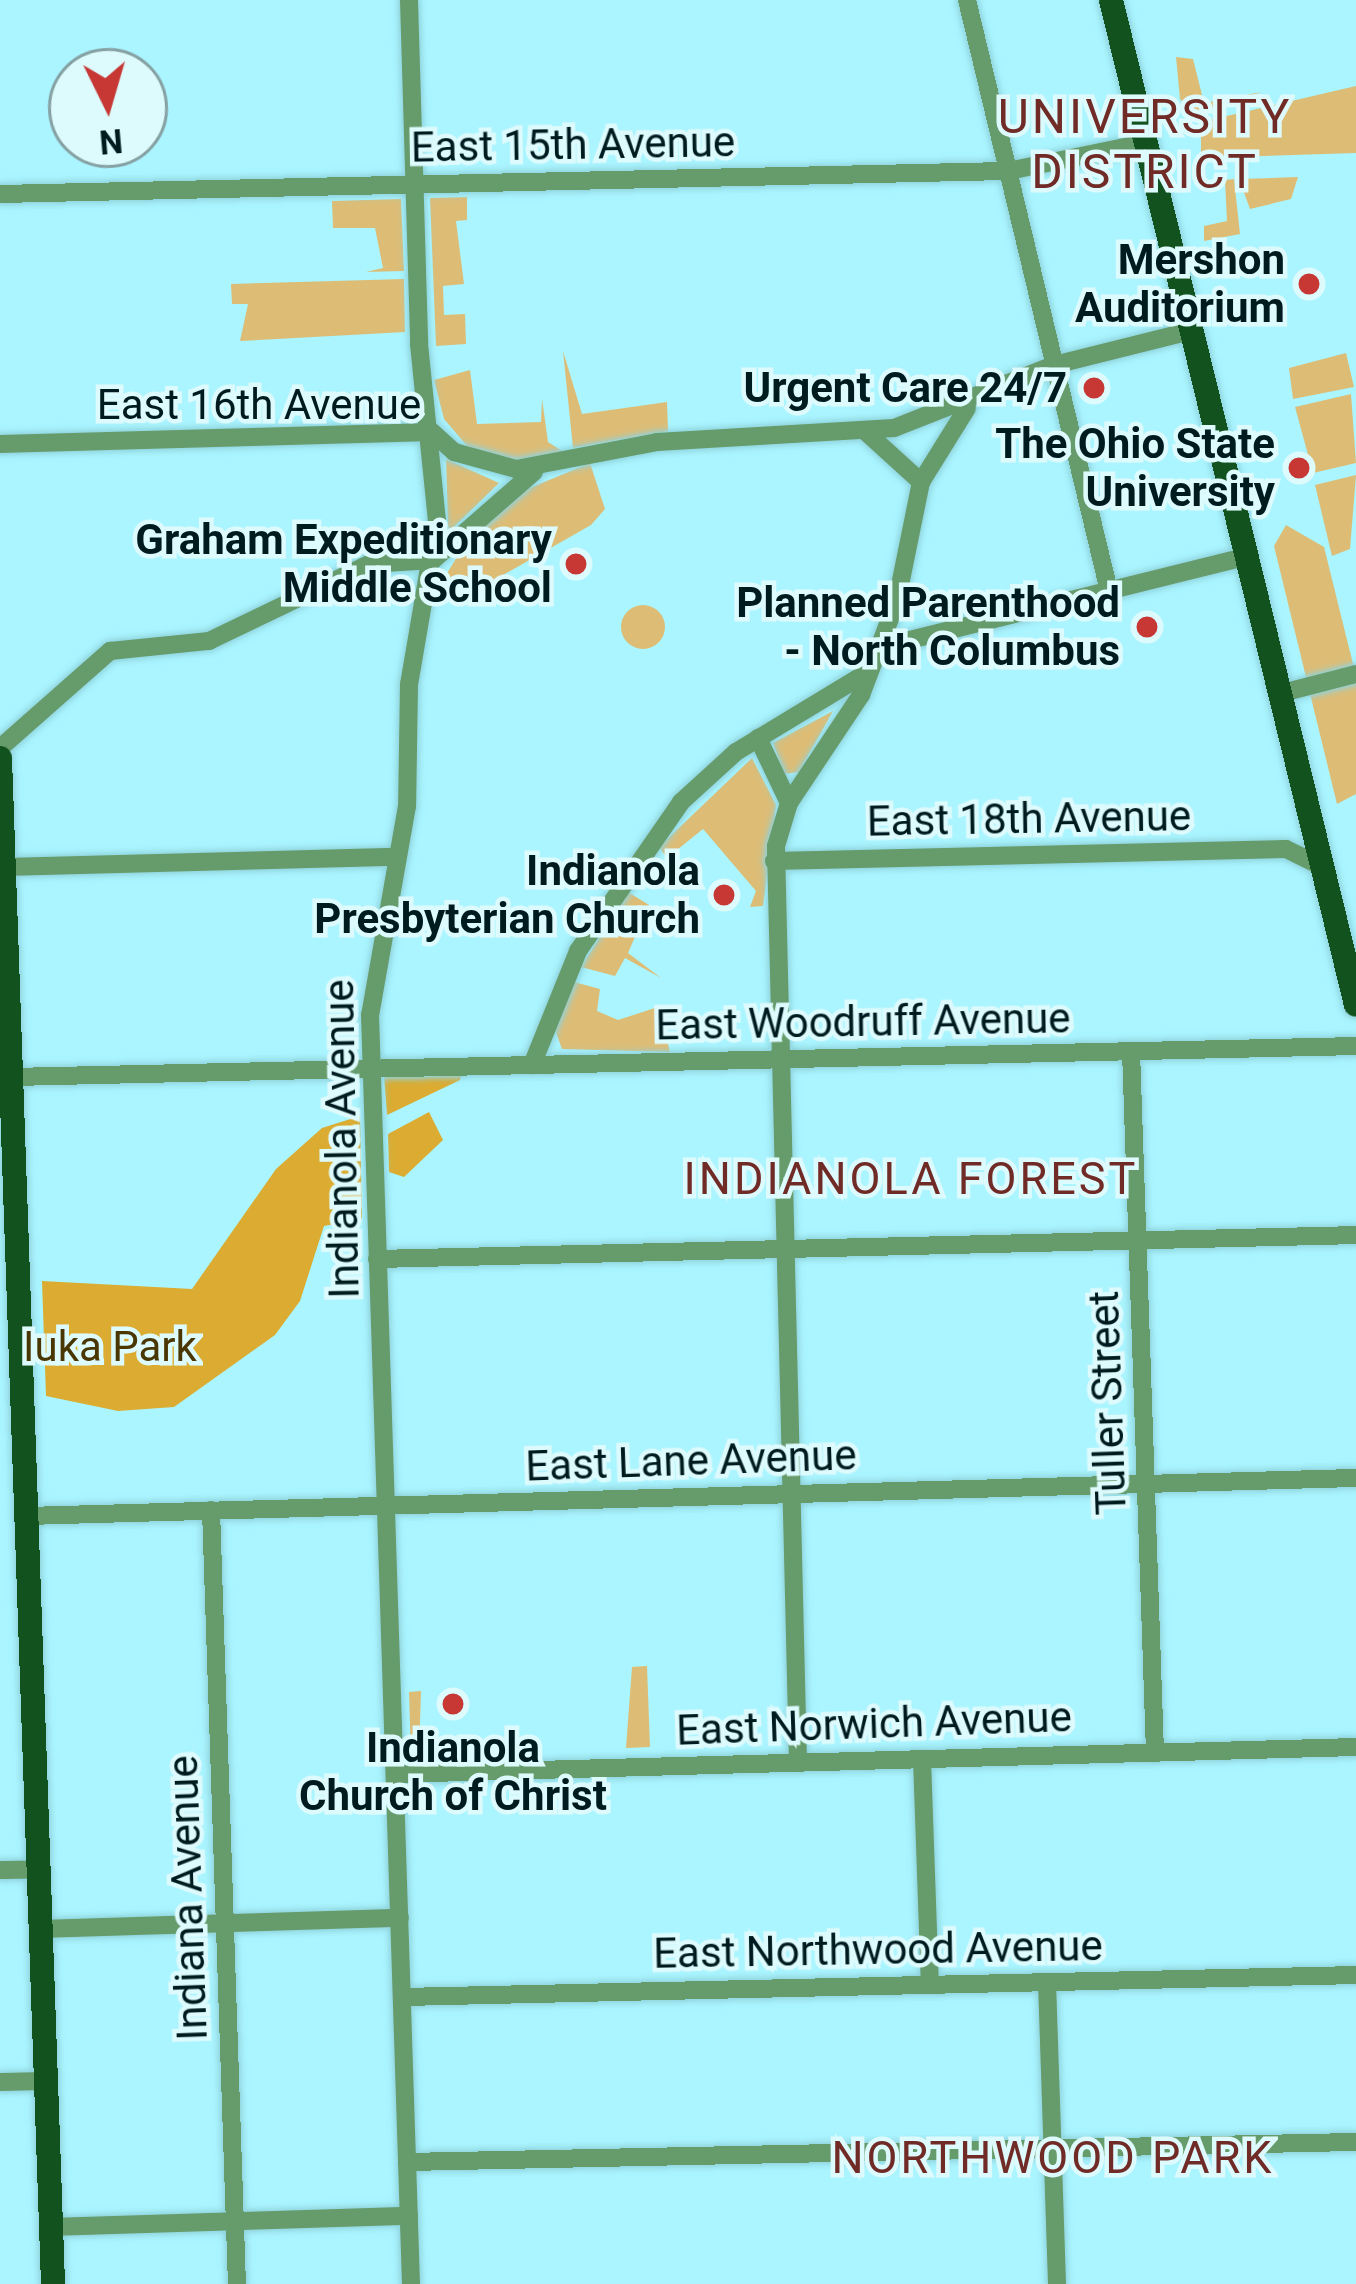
<!DOCTYPE html>
<html>
<head>
<meta charset="utf-8">
<style>
  body { margin:0 }
  #map { position:relative; width:1356px; height:2284px; overflow:hidden; background:#aaf5ff; font-family:Roboto,sans-serif }
  div>[style] { position:absolute }
  [style*='--x'] { left:calc(var(--x)*1px); top:calc(var(--y)*1px); width:calc(var(--w)*1px); rotate:calc(var(--a)*1deg) }
  .green>* { inset:0; background:#ddbd76 }
  .round { border-radius:50% }
  .forest>* { inset:0; background:#dbac31 }
  .roads { filter:drop-shadow(0 0 3px #8fd2db) drop-shadow(0 0 3px #8fd2db) }
  .minor>* { height:18px; margin:-9px; padding:0 9px; transform-origin:9px; border-radius:9px; background:#669b6b }
  .major>* { height:24px; margin:-12px; padding:0 12px; transform-origin:12px; border-radius:12px; background:#12521f }
  .dots>* { width:33px; height:33px; translate:-50% -50%; box-sizing:border-box; border:6px solid #ddfafd; border-radius:50% }
  span { translate:-50% -50%; white-space:nowrap; text-align:center; line-height:1.15; -webkit-text-stroke:9px #ddfafd; paint-order:stroke }
  .street-label { font-size:42px; color:#001b1f }
  .poi-label { font-size:42px; color:#001b1f; font-weight:700 }
  .right { translate:-100% -50%; text-align:right }
  .park-label { font-size:42px; color:#493603 }
  .neighbourhood-label { font-size:45px; color:#712b26; letter-spacing:3px }
  .quarter-label { font-size:48px; color:#712b26; letter-spacing:3px }
  .north { position:absolute; left:48px; top:48px; width:120px; height:120px; box-sizing:border-box; background:#ddfafd; border:3px solid #85a1a4; border-radius:50%; rotate:175deg; font-size:33px; font-weight:700; line-height:48px; text-align:center; color:#001b1f }
  .north::after { content:''; display:block; margin:auto; width:42px; height:54px; background:#c73835; clip-path:polygon(50% 0,100% 100%,50% 72%,0 100%) }
</style>
</head>
<body>
<div id="map">
  <div class="green">
    <i style="clip-path:polygon(1176px 57px,1193px 59px,1204px 103px,1262px 92px,1193px 114px,1180px 99px)"></i>
    <i style="clip-path:polygon(1356px 86px,1356px 153px,1201px 158px,1201px 122px)"></i>
    <i style="clip-path:polygon(1298px 177px,1291px 199px,1250px 209px,1239px 179px)"></i>
    <i style="clip-path:polygon(1234px 179px,1240px 234px,1204px 241px,1204px 226px,1227px 221px,1225px 180px)"></i>
    <i style="clip-path:polygon(467px 197px,467px 220px,456px 221px,464px 284px,443px 286px,444px 315px,465px 314px,466px 344px,436px 346px,430px 198px)"></i>
    <i style="clip-path:polygon(401px 199px,404px 271px,366px 272px,383px 268px,375px 228px,333px 228px,332px 201px)"></i>
    <i style="clip-path:polygon(404px 279px,405px 332px,240px 341px,248px 304px,232px 304px,231px 284px)"></i>
    <i style="clip-path:polygon(563px 351px,582px 414px,667px 402px,668px 431px,573px 448px)"></i>
    <i style="clip-path:polygon(1346px 353px,1354px 387px,1293px 399px,1289px 368px)"></i>
    <i style="clip-path:polygon(470px 370px,477px 424px,541px 422px,542px 399px,548px 442px,562px 451px,518px 462px,468px 447px,444px 419px,434px 380px)"></i>
    <i style="clip-path:polygon(1351px 394px,1356px 463px,1313px 473px,1295px 407px)"></i>
    <i style="clip-path:polygon(446px 459px,499px 483px,451px 530px,448px 526px)"></i>
    <i style="clip-path:polygon(590px 463px,605px 509px,591px 525px,468px 595px,441px 583px,466px 542px,525px 490px)"></i>
    <i style="clip-path:polygon(1356px 475px,1350px 549px,1332px 556px,1315px 485px)"></i>
    <i style="clip-path:polygon(1286px 525px,1324px 547px,1356px 676px,1356px 794px,1337px 804px,1274px 546px)"></i>
    <i class="round" style="left:621px;top:605px;width:44px;height:44px"></i>
    <i style="clip-path:polygon(833px 711px,799px 772px,784px 774px,773px 743px)"></i>
    <i style="clip-path:polygon(752px 758px,776px 805px,763px 906px,750px 907px,756px 891px,703px 829px,667px 858px,659px 847px)"></i>
    <i style="clip-path:polygon(628px 892px,649px 905px,628px 953px,661px 978px,625px 958px,615px 976px,581px 967px)"></i>
    <i style="clip-path:polygon(574px 982px,600px 989px,597px 1011px,618px 1020px,658px 1007px,670px 1052px,562px 1049px,554px 1027px)"></i>
    <i style="clip-path:polygon(647px 1666px,650px 1747px,626px 1748px,632px 1667px)"></i>
    <i style="clip-path:polygon(421px 1691px,419px 1754px,493px 1758px,411px 1761px,409px 1692px)"></i>
  </div>
  <div class="forest">
    <i style="clip-path:polygon(461px 1076px,460px 1080px,387px 1115px,384px 1077px)"></i>
    <i style="clip-path:polygon(429px 1112px,443px 1140px,404px 1177px,389px 1172px,388px 1134px)"></i>
    <i style="clip-path:polygon(360px 1116px,362px 1219px,324px 1226px,300px 1301px,275px 1335px,174px 1407px,118px 1411px,46px 1396px,42px 1281px,192px 1289px,276px 1169px,322px 1128px)"></i>
  </div>
  <div class="roads">
    <div class="minor">
      <i style="--x:409;--y:0;--w:344;--a:88.3"></i>
      <i style="--x:419;--y:344;--w:178;--a:84.2"></i>
      <i style="--x:437;--y:521;--w:165;--a:99.7"></i>
      <i style="--x:409;--y:684;--w:122;--a:90.9"></i>
      <i style="--x:407;--y:806;--w:212;--a:100"></i>
      <i style="--x:370;--y:1015;--w:1270;--a:88.15"></i>
      <i style="--x:967;--y:0;--w:608;--a:76.49"></i>
      <i style="--x:0;--y:194;--w:1008;--a:-1.31"></i>
      <i style="--x:1008;--y:171;--w:140;--a:-11.6"></i>
      <i style="--x:867;--y:433;--w:73;--a:42.2"></i>
      <i style="--x:0;--y:444;--w:432;--a:-1.6"></i>
      <i style="--x:432;--y:432;--w:30;--a:42"></i>
      <i style="--x:454;--y:452;--w:64;--a:15.3"></i>
      <i style="--x:516;--y:469;--w:144;--a:-10.8"></i>
      <i style="--x:657;--y:442;--w:237;--a:-3.4"></i>
      <i style="--x:894;--y:428;--w:172;--a:-21.5"></i>
      <i style="--x:1054;--y:365;--w:140;--a:-14"></i>
      <i style="--x:881;--y:647;--w:374;--a:-13.9"></i>
      <i style="--x:1278;--y:694;--w:81;--a:-14.4"></i>
      <i style="--x:758;--y:738;--w:72;--a:64.5"></i>
      <i style="--x:0;--y:748;--w:147;--a:-41.4"></i>
      <i style="--x:110;--y:651;--w:100;--a:-5.8"></i>
      <i style="--x:209;--y:641;--w:178;--a:-25.7"></i>
      <i style="--x:369;--y:564;--w:64;--a:-3.6"></i>
      <i style="--x:433;--y:560;--w:134;--a:-41.1"></i>
      <i style="--x:774;--y:861;--w:512;--a:-1.34"></i>
      <i style="--x:1286;--y:849;--w:39;--a:26"></i>
      <i style="--x:4;--y:867;--w:393;--a:-1.5"></i>
      <i style="--x:1131;--y:1051;--w:701;--a:88.04"></i>
      <i style="--x:532;--y:1065;--w:123;--a:-68"></i>
      <i style="--x:578;--y:951;--w:181;--a:-55.3"></i>
      <i style="--x:681;--y:802;--w:74;--a:-42.3"></i>
      <i style="--x:736;--y:752;--w:154;--a:-31.2"></i>
      <i style="--x:12;--y:1077;--w:1344;--a:-1.32"></i>
      <i style="--x:377;--y:1259;--w:979;--a:-1.4"></i>
      <i style="--x:211;--y:1510;--w:774;--a:88.08"></i>
      <i style="--x:27;--y:1516;--w:1330;--a:-1.64"></i>
      <i style="--x:922;--y:1759;--w:226;--a:88"></i>
      <i style="--x:798;--y:1762;--w:916;--a:-91.38"></i>
      <i style="--x:776;--y:846;--w:45;--a:-73.2"></i>
      <i style="--x:789;--y:803;--w:130;--a:-56.3"></i>
      <i style="--x:861;--y:695;--w:102;--a:-69.2"></i>
      <i style="--x:897;--y:600;--w:120;--a:-78.5"></i>
      <i style="--x:921;--y:482;--w:87;--a:-58.1"></i>
      <i style="--x:395;--y:1774;--w:961;--a:-1.61"></i>
      <i style="--x:0;--y:1870;--w:39;--a:-1"></i>
      <i style="--x:41;--y:1929;--w:359;--a:-1.8"></i>
      <i style="--x:1047;--y:1982;--w:302;--a:88.1"></i>
      <i style="--x:403;--y:1997;--w:953;--a:-1.32"></i>
      <i style="--x:0;--y:2082;--w:46;--a:-1.2"></i>
      <i style="--x:407;--y:2162;--w:949;--a:-1.21"></i>
      <i style="--x:51;--y:2227;--w:358;--a:-1.8"></i>
    </div>
    <div class="major">
      <i style="--x:1111;--y:0;--w:1034;--a:76.3"></i>
      <i style="--x:0;--y:758;--w:1527;--a:88.01"></i>
    </div>
  </div>
  <div class="dots">
    <i style="left:1309px;top:284px;background:#c73835"></i>
    <i style="left:1094px;top:388px;background:#c73835"></i>
    <i style="left:1299px;top:468px;background:#c73835"></i>
    <i style="left:576px;top:564px;background:#c73835"></i>
    <i style="left:1147px;top:627px;background:#c73835"></i>
    <i style="left:724px;top:895px;background:#c73835"></i>
    <i style="left:453px;top:1704px;background:#c73835"></i>
  </div>
  <div class="street-label">
    <span style="left:573px;top:145px;rotate:-1deg">East 15th Avenue</span>
    <span style="left:259px;top:405px">East 16th Avenue</span>
    <span style="left:1029px;top:819px;rotate:-1deg">East 18th Avenue</span>
    <span style="left:863px;top:1022px;rotate:-1deg">East Woodruff Avenue</span>
    <span style="left:342px;top:1139px;rotate:-91deg">Indianola Avenue</span>
    <span style="left:1108px;top:1403px;rotate:-92deg">Tuller Street</span>
    <span style="left:691px;top:1461px;rotate:-2deg">East Lane Avenue</span>
    <span style="left:874px;top:1724px;rotate:-2deg">East Norwich Avenue</span>
    <span style="left:188px;top:1898px;rotate:-92deg">Indiana Avenue</span>
    <span style="left:878px;top:1950px;rotate:-1deg">East Northwood Avenue</span>
  </div>
  <div class="poi-label">
    <span class="right" style="left:1285px;top:284px">Mershon<br>Auditorium</span>
    <span class="right" style="left:1067px;top:388px">Urgent Care 24/7</span>
    <span class="right" style="left:1275px;top:468px">The Ohio State<br>University</span>
    <span class="right" style="left:552px;top:564px">Graham Expeditionary<br>Middle School</span>
    <span class="right" style="left:1120px;top:627px">Planned Parenthood<br>- North Columbus</span>
    <span class="right" style="left:700px;top:895px">Indianola<br>Presbyterian Church</span>
    <span style="left:453px;top:1772px">Indianola<br>Church of Christ</span>
  </div>
  <div class="park-label">
    <span style="left:110px;top:1347px">Iuka Park</span>
  </div>
  <div class="neighbourhood-label">
    <span style="left:911px;top:1179px">INDIANOLA FOREST</span>
    <span style="left:1053px;top:2158px">NORTHWOOD PARK</span>
  </div>
  <div class="quarter-label">
    <span style="left:1145px;top:144px">UNIVERSITY<br>DISTRICT</span>
  </div>
  <div class="north">N</div>
</div>
</body>
</html>
